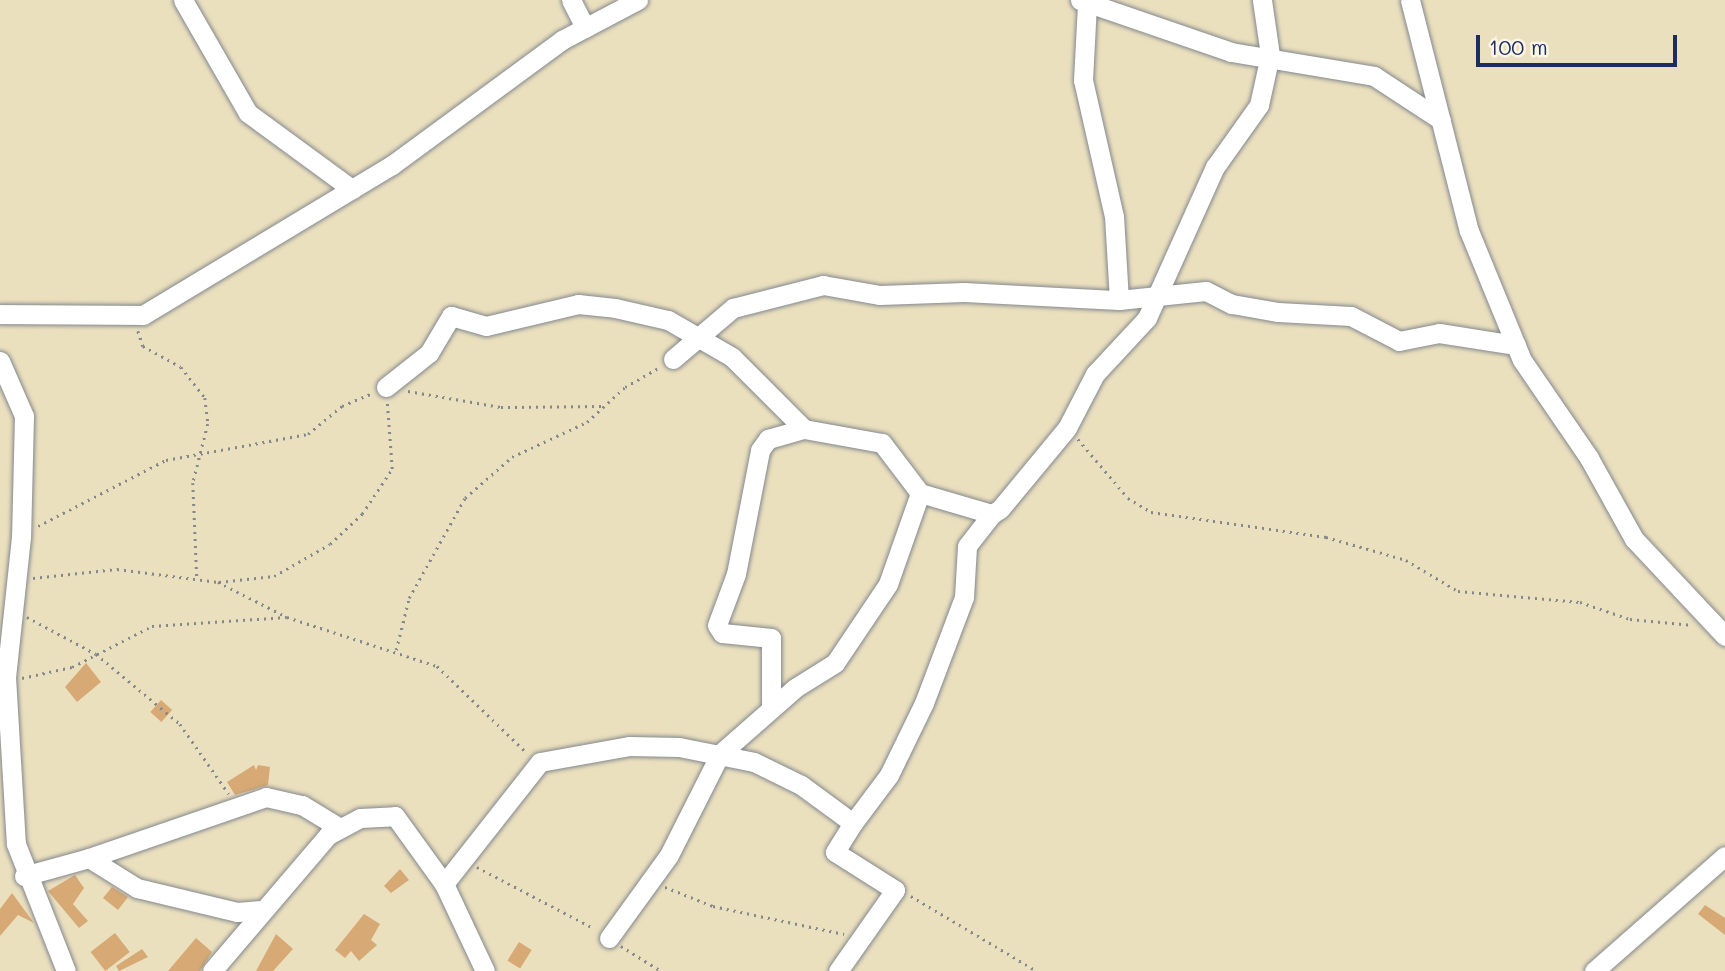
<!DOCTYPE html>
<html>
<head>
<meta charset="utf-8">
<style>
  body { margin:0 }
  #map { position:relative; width:1725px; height:971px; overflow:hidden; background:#ebe0be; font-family:Mali,sans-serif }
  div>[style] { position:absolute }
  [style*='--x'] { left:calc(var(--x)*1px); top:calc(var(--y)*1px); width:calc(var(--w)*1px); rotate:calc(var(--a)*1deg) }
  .building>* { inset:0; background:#d7a975; transform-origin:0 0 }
  .path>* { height:2.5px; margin-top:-1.25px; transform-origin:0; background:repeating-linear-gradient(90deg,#83888e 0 2px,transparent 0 7px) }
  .roads { filter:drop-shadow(0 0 2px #83888e) drop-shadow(0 0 2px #83888e) }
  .minor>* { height:19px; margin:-9.5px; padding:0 9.5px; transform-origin:9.5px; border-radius:9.5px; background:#fff }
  span { translate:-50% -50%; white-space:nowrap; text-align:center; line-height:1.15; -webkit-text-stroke:5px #fcf5e5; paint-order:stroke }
  .scale { position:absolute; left:1476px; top:35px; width:201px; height:32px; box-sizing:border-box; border:4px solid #1b2f5e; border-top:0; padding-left:9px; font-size:21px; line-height:24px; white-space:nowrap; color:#1b2f5e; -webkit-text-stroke:5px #fcf5e5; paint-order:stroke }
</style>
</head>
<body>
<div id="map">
  <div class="building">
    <i style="clip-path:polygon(86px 663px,101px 682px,77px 702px,65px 687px)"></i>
    <i style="left:161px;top:700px;width:15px;height:16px;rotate:42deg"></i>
    <i style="clip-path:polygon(254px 765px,256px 770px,258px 765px,270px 767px,268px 785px,235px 795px,227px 782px)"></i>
    <i style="clip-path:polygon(400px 869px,409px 880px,391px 893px,384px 886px)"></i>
    <i style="clip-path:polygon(75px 875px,84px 888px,73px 904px,88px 921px,79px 928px,48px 891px)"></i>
    <i style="clip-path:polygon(112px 887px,128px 897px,118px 910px,103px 898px)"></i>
    <i style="clip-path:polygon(12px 893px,34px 923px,18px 915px,0 936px,0 909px)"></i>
    <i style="clip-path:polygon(1705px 905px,1725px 918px,1725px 935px,1698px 914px)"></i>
    <i style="clip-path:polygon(364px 914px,380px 924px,371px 940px,377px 945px,359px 961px,351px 951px,345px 958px,335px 950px)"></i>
    <i style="left:115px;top:933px;width:24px;height:31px;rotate:52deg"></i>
    <i style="clip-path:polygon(276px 934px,293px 949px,273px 971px,256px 971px)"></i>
    <i style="clip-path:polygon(196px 938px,212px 952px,200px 971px,168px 971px)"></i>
    <i style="left:519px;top:942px;width:15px;height:22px;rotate:32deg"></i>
    <i style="clip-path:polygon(142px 949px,148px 957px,119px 971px,116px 966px)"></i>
  </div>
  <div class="path">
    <i style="--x:138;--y:331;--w:16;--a:72"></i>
    <i style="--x:143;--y:346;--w:43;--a:28.9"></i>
    <i style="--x:181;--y:367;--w:39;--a:52"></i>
    <i style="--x:205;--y:398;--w:26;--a:83"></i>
    <i style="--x:208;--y:424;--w:61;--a:104.3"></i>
    <i style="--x:193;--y:483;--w:95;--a:87.6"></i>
    <i style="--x:408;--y:391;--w:94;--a:9.8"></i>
    <i style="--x:501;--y:407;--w:103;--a:-0.6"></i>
    <i style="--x:1078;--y:439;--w:77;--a:49.7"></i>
    <i style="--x:1128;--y:498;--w:27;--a:31"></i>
    <i style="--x:1151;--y:512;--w:177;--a:8.1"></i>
    <i style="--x:1326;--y:537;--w:83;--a:16"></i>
    <i style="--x:1406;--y:560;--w:61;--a:30.8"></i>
    <i style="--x:1458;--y:591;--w:122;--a:5.2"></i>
    <i style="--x:1580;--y:602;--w:53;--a:18.8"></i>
    <i style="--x:1630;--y:619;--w:63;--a:5.4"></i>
    <i style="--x:38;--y:526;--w:144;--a:-27.3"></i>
    <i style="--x:166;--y:460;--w:144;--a:-10.4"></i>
    <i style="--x:308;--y:434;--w:44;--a:-39.5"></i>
    <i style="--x:342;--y:406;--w:33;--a:-23"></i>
    <i style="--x:33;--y:578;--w:84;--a:-6.1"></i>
    <i style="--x:117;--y:569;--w:102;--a:7.3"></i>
    <i style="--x:218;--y:582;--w:77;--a:26.9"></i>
    <i style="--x:287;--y:617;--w:158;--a:18.1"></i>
    <i style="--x:437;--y:666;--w:124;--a:44"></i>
    <i style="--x:219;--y:582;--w:55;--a:-6.2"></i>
    <i style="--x:274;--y:576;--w:64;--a:-29.7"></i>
    <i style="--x:330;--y:544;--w:44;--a:-43.2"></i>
    <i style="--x:362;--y:514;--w:54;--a:-56.3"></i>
    <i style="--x:392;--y:469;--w:68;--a:-94.2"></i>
    <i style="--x:27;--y:617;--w:78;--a:28.2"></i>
    <i style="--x:96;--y:654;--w:109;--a:39.8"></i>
    <i style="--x:180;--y:724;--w:85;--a:55"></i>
    <i style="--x:396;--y:650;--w:54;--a:-76"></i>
    <i style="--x:409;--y:598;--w:115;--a:-60.8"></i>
    <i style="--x:465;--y:498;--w:62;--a:-41.1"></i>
    <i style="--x:512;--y:457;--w:83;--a:-25"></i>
    <i style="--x:587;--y:422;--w:52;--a:-42.6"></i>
    <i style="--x:625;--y:387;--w:40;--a:-29.7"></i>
    <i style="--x:22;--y:678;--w:51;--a:-12.4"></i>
    <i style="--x:72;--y:667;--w:90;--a:-27.1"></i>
    <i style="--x:152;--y:626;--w:135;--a:-3.8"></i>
    <i style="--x:477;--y:867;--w:133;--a:27.7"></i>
    <i style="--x:665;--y:887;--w:52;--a:21.6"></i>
    <i style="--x:713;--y:906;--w:134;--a:12.1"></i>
    <i style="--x:911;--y:896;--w:147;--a:30.8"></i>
    <i style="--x:621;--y:946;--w:47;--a:32"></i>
  </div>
  <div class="roads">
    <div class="minor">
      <i style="--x:183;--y:0;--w:130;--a:60.1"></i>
      <i style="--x:248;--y:113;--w:129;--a:36.2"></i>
      <i style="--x:571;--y:0;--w:31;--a:63"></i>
      <i style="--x:1080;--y:0;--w:160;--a:19"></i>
      <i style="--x:1231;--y:52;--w:145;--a:9.5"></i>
      <i style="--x:1374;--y:76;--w:80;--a:33.3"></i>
      <i style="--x:1410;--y:0;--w:238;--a:75.7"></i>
      <i style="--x:1469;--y:231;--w:139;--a:67.7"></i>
      <i style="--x:1522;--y:360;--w:119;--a:55.6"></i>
      <i style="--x:1589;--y:458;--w:93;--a:60.9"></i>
      <i style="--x:1634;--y:539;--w:133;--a:46.8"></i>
      <i style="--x:1087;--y:4;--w:76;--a:93"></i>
      <i style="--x:1083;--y:80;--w:139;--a:77.2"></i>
      <i style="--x:1114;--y:216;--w:84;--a:86.6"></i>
      <i style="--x:0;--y:314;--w:143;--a:0.4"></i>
      <i style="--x:143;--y:315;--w:291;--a:-31.1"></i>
      <i style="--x:392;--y:165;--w:211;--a:-36.3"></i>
      <i style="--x:562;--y:40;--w:86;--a:-27.8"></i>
      <i style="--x:673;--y:359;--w:79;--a:-40.4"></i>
      <i style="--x:733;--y:308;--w:93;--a:-14.3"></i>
      <i style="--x:823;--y:285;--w:58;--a:10"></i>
      <i style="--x:880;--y:295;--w:84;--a:-2"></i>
      <i style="--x:964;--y:292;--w:155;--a:3"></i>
      <i style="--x:1119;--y:300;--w:87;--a:-5.9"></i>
      <i style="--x:1206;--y:291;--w:29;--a:27"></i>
      <i style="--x:1232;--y:304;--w:47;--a:9.9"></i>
      <i style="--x:1278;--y:312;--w:73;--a:3.1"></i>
      <i style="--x:1351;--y:316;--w:54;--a:27.5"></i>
      <i style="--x:1399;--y:341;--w:41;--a:-11.3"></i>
      <i style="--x:1439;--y:333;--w:78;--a:8.9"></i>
      <i style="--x:0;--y:361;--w:60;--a:66.4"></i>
      <i style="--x:24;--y:416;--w:121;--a:91.4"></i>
      <i style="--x:21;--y:537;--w:141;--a:96.1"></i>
      <i style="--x:6;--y:677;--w:167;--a:86.6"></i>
      <i style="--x:16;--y:844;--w:136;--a:68.5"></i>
      <i style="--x:386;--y:387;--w:55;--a:-38.3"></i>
      <i style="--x:429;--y:353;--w:43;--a:-59.3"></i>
      <i style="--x:451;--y:316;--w:36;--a:16"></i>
      <i style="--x:486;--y:326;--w:95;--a:-13.4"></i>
      <i style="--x:578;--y:304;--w:37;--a:6"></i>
      <i style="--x:615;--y:308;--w:54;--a:12.8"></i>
      <i style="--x:668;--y:320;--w:74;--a:30"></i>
      <i style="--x:732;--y:357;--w:102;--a:45"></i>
      <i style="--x:804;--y:429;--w:79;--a:10.2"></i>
      <i style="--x:882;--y:443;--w:63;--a:52.8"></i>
      <i style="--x:771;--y:709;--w:71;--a:-90"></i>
      <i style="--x:771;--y:638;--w:49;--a:-174.2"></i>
      <i style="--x:722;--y:633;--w:9;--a:-122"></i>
      <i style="--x:717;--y:625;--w:54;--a:-69.6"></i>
      <i style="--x:736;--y:574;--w:126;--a:-79"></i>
      <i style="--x:760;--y:450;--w:14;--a:-54"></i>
      <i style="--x:768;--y:439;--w:37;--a:-16"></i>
      <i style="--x:853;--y:823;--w:60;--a:-53.1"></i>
      <i style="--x:889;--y:775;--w:80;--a:-64.1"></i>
      <i style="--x:924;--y:703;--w:113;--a:-69.3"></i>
      <i style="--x:964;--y:597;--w:51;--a:-86.6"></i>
      <i style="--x:967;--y:546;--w:41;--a:-52"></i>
      <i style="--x:89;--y:858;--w:187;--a:-19"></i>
      <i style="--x:266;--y:797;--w:37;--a:13"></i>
      <i style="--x:302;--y:805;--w:44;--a:31.2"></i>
      <i style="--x:24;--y:876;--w:67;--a:-15.5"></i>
      <i style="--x:89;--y:858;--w:57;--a:32"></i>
      <i style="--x:137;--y:888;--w:103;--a:13.5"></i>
      <i style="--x:237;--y:912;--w:24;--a:-5"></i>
      <i style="--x:609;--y:938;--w:102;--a:-54.1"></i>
      <i style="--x:669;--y:855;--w:113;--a:-63.2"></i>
      <i style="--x:720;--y:754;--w:100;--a:-41.3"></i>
      <i style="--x:795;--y:688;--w:47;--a:-32"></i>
      <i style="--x:835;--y:663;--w:95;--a:-56.1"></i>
      <i style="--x:888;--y:584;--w:96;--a:-70.6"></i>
      <i style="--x:920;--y:493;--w:75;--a:16.3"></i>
      <i style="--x:992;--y:514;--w:9;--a:-32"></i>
      <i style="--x:1000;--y:509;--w:105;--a:-50.4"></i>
      <i style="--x:1067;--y:428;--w:61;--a:-62.6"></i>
      <i style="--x:1095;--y:374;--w:76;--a:-47.1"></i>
      <i style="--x:1147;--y:318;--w:166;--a:-65.8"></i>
      <i style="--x:1215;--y:167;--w:76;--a:-54.6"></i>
      <i style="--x:1259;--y:105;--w:51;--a:-77.6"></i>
      <i style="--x:1270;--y:55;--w:56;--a:-98.3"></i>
      <i style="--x:212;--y:971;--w:179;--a:-49.5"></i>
      <i style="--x:328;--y:835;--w:36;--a:-28"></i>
      <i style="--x:360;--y:818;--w:35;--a:-3"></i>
      <i style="--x:395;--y:816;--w:84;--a:54.2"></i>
      <i style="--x:485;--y:971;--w:96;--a:-115.2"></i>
      <i style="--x:444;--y:884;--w:155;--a:-51.8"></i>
      <i style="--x:540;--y:762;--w:90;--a:-10.2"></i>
      <i style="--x:629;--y:746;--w:50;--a:1.1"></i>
      <i style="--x:679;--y:747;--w:76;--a:11.3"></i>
      <i style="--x:754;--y:762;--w:52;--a:26.1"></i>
      <i style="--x:801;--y:785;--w:64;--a:36.2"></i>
      <i style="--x:853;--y:823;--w:34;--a:122"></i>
      <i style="--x:835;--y:852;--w:71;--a:32.3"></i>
      <i style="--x:895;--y:890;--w:99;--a:125.1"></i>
      <i style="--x:1594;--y:971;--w:174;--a:-41.3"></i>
    </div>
  </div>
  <div class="scale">100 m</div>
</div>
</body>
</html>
